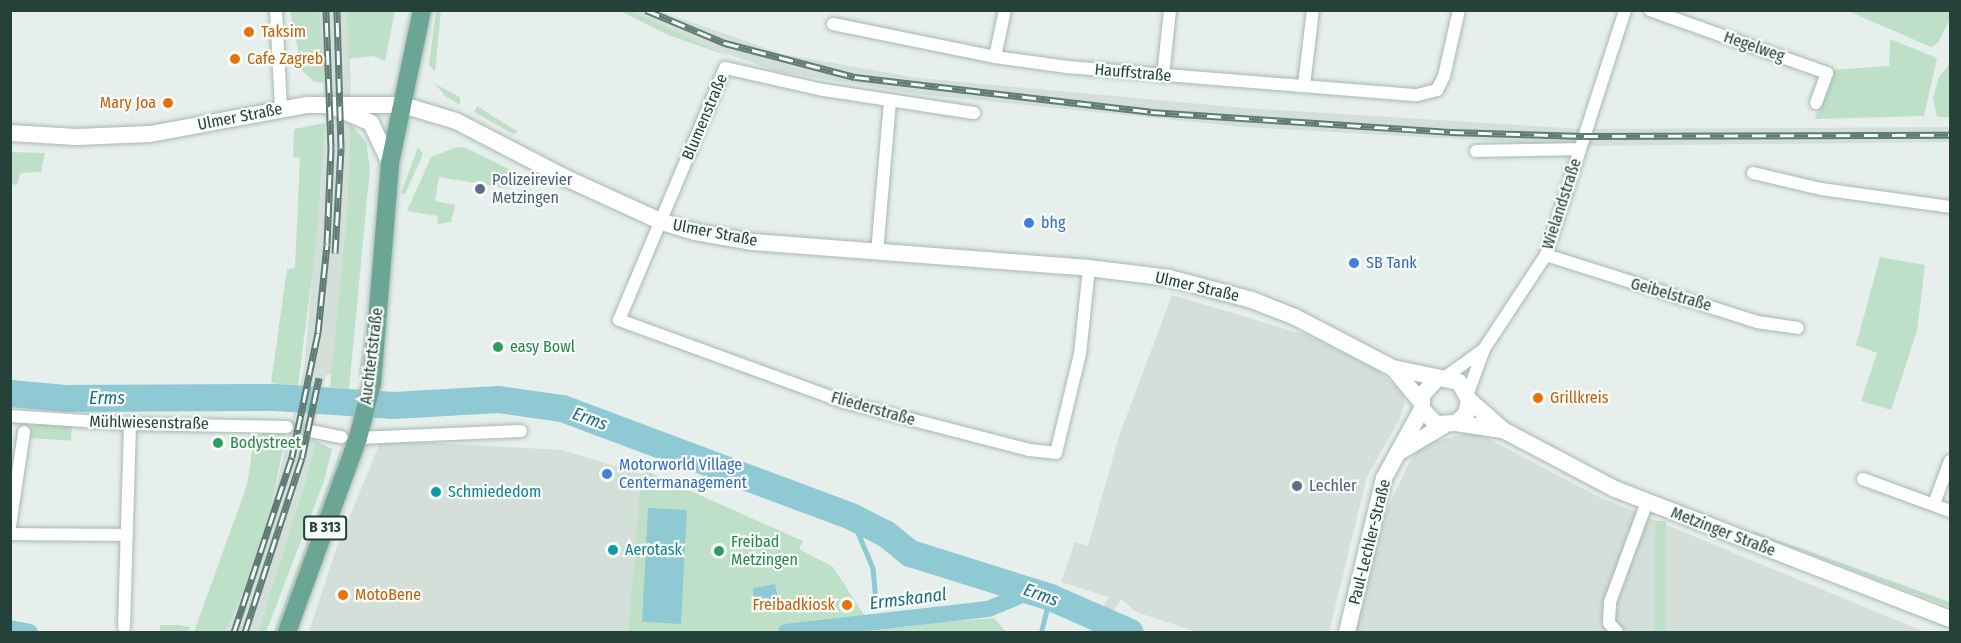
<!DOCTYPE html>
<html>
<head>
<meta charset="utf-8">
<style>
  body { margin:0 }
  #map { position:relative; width:1961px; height:643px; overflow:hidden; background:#e6efeb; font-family:"Fira Sans Condensed",sans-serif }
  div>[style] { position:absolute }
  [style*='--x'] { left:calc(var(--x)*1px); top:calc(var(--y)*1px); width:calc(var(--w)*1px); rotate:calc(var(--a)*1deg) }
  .built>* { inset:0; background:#d4dfda }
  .green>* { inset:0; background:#bfe0c8; transform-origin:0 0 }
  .water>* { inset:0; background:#8ec9d4; transform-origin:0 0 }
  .stream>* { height:4.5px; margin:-2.25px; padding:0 2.25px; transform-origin:2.25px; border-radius:2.25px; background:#8ec9d4 }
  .canal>* { height:16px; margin:-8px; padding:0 8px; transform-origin:8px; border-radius:8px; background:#8ec9d4 }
  .river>* { height:27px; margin:-13.5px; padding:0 13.5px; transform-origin:13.5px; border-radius:13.5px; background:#8ec9d4 }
  .street-tunnel>* { height:12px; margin-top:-6px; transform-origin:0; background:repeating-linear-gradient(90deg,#bfccc8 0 12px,transparent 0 18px) }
  .roads { filter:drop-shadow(0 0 2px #a8b8b2) drop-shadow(0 0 2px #a8b8b2) }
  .street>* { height:12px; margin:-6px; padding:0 6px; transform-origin:6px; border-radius:6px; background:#fff }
  .secondary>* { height:16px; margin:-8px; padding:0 8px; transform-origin:8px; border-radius:8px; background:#fff }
  .primary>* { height:18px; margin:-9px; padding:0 9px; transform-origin:9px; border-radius:9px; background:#6aa596 }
  .rail>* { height:7px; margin-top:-3.5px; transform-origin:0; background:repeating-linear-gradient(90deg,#f7fbf9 0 14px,#5f7d75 0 28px); box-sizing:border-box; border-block:2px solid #5f7d75 }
  .dots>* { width:16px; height:16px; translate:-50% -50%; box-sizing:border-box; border:3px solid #f7fbf9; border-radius:50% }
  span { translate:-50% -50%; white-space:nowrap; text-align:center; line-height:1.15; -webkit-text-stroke:4.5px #f7fbf9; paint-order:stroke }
  .shield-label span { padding:2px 4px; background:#f7fbf9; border:2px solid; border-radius:4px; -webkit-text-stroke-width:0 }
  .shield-label { font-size:15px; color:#24423a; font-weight:700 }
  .food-label { font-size:16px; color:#c56008 }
  .left { translate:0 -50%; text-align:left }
  .right { translate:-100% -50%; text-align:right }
  .street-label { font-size:16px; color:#24423a }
  .service-label { font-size:16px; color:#4e5e75 }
  .shop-label { font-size:16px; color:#366cbe }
  .leisure-label { font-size:16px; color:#27864d }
  .culture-label { font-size:16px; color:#0d838f }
  .water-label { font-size:18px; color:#1c6f80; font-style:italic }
  .frame { position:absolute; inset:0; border:12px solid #24423a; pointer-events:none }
</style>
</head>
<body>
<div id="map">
  <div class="built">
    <i style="clip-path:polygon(319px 11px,347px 11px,351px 84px,347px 215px,332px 374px,326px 375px,312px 442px,315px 447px,258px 632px,225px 632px,244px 591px,271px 507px,304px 370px,325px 123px)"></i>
    <i style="clip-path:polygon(624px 11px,660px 11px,782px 54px,918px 78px,1244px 108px,1581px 129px,1950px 127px,1950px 142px,1584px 146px,1244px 127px,917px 94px,779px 72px,668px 33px)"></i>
    <i style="clip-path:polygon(1172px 295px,1306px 335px,1376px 369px,1403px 393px,1405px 403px,1399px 420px,1367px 477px,1329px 632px,1197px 632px,1136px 612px,1121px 599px,1101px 632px,1088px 632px,1109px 597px,1061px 582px,1075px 542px,1088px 546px,1119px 436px)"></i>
    <i style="clip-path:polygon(1466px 433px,1483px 436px,1599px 497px,1925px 632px,1355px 632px,1385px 514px,1409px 463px,1423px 445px)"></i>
    <i style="clip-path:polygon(381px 440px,562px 450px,641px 474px,628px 632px,309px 632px,334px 555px)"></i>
  </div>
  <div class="green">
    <i style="clip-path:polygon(290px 11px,319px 11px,326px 84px,313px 81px,302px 70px)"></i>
    <i style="clip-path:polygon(347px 11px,395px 11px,385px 61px,373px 56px,348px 59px)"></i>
    <i style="clip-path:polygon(436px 11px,441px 11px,435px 72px,429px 65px)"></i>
    <i style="clip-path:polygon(620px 11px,631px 11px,731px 57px,668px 35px)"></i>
    <i style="clip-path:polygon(1848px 11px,1950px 11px,1950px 19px,1938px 43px,1931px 47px)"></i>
    <i style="clip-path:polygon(1890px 39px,1937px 58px,1924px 116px,1815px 119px,1830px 70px,1889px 66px)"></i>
    <i style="clip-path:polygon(1950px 63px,1950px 117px,1937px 117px,1933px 98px,1939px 77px)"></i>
    <i style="clip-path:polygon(435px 84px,460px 97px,460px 105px,446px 97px)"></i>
    <i style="clip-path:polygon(477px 106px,518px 132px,513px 134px,474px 112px)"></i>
    <i style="clip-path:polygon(325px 123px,316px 244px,298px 386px,271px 383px,287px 269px,295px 268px,300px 158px,293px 157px,294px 129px)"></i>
    <i style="clip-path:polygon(350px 123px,366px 142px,370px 168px,349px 389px,330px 387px,347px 215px)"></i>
    <i style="clip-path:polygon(418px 147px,423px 154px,405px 194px,401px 193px)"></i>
    <i style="clip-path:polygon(457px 147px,466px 148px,517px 173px,506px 188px,439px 177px,435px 201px,455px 205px,451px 222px,437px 224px,438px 216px,407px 211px,431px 157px)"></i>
    <i style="clip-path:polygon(10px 152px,45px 153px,41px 172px,20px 173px,17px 185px,11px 184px)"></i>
    <i style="clip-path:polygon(1880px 257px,1925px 265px,1917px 331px,1891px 410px,1861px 401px,1877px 353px,1856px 345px)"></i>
    <i style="clip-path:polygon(365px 336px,366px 354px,362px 382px,358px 376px)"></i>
    <i style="left:31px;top:423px;width:41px;height:15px;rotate:4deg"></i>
    <i style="clip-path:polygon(264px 432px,286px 435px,271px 507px,244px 591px,225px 632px,194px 632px,247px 485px,254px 438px)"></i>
    <i style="clip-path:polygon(312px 439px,332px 449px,324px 481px,266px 632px,258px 632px,305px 481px,315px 447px)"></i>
    <i style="clip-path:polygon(344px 441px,332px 488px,278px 632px,274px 632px)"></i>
    <i style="clip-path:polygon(648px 472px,803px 541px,799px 549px,833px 567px,872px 627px,994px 618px,1006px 632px,628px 632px,641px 474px)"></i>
    <i style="left:1655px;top:521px;width:11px;height:315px"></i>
    <i style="clip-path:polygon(1755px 532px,1950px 602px,1950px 607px,1756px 534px)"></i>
    <i style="clip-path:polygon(160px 625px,178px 625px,190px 627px,188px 632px,160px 632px)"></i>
  </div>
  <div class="water">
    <i style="left:648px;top:508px;width:39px;height:114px;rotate:3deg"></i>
    <i style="left:775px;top:584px;width:16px;height:23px;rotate:79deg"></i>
  </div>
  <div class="stream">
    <i style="--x:851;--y:516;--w:56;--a:67.1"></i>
    <i style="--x:873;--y:568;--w:25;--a:85"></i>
    <i style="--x:22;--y:632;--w:1;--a:-90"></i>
    <i style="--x:1041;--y:632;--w:36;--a:-76"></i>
  </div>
  <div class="canal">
    <i style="--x:10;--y:628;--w:20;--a:11"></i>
    <i style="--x:786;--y:632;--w:203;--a:-6.5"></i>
    <i style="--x:988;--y:609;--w:48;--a:-22.2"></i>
  </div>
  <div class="river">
    <i style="--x:10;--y:393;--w:55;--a:5.2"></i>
    <i style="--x:65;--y:398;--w:210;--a:-0.3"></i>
    <i style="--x:275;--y:397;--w:118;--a:3.9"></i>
    <i style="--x:393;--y:405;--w:105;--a:-3.3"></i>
    <i style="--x:498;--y:399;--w:65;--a:8"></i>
    <i style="--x:562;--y:408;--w:309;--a:20.5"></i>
    <i style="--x:851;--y:516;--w:38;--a:27"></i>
    <i style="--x:885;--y:533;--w:32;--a:39"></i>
    <i style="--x:910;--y:553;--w:147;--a:17.4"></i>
    <i style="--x:1050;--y:597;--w:87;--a:23.6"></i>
  </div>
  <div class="street-tunnel">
    <i style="--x:287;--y:427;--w:23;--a:10"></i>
  </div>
  <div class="roads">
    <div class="street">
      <i style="--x:276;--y:10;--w:100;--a:87.1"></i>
      <i style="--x:1650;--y:10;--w:188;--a:19.6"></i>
      <i style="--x:1827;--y:73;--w:32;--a:110"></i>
      <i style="--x:833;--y:24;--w:165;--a:11.5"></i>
      <i style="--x:995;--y:57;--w:73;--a:7.9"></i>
      <i style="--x:1067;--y:67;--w:351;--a:4.6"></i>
      <i style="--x:1417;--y:95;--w:21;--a:-14"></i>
      <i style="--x:1437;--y:90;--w:16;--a:-63"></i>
      <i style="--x:1444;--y:76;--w:68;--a:-77.2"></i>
      <i style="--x:995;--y:57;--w:48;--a:-78"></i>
      <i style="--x:1163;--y:76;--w:66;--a:-83.9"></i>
      <i style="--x:1304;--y:85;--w:76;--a:-83.2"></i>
      <i style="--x:974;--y:113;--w:153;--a:-171.3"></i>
      <i style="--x:823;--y:90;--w:100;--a:-167.3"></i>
      <i style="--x:725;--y:68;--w:273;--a:112.8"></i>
      <i style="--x:619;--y:320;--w:239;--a:20"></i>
      <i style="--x:844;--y:402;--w:191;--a:14.5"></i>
      <i style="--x:1029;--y:450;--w:27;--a:6"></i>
      <i style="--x:1056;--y:453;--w:102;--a:-76.4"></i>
      <i style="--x:1080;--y:354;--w:86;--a:-84"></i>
      <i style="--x:1476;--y:151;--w:104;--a:-1.1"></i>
      <i style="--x:1753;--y:173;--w:70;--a:13.2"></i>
      <i style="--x:1821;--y:189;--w:130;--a:7.9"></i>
      <i style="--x:877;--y:253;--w:153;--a:-85.1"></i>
      <i style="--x:1546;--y:255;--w:221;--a:17.6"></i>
      <i style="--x:1757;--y:322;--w:41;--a:8.3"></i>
      <i style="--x:1444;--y:378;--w:48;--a:-35.7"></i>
      <i style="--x:1468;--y:393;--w:47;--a:-70"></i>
      <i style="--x:1484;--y:349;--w:113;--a:-56.6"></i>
      <i style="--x:1546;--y:255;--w:257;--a:-72.1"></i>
      <i style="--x:10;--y:416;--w:120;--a:3.8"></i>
      <i style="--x:130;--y:424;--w:157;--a:1.1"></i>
      <i style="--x:310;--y:431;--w:32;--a:11"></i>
      <i style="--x:358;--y:438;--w:163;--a:-2.5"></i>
      <i style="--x:1863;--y:479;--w:93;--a:20.2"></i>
      <i style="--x:1934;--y:504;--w:46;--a:-69.6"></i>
      <i style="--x:10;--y:526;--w:95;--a:-81.5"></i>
      <i style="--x:10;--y:534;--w:117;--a:0.5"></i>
      <i style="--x:124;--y:627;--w:203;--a:-88.3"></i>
      <i style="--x:1617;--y:632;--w:12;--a:-132"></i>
      <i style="--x:1609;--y:623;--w:21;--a:-87"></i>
      <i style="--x:1610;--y:602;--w:107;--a:-69.7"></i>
    </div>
    <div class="secondary">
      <i style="--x:336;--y:108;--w:38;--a:23"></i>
      <i style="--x:371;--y:123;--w:44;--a:64.6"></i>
      <i style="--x:10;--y:133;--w:66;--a:3.5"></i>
      <i style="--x:76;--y:137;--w:74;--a:-2.3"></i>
      <i style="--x:150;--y:134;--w:160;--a:-10.5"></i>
      <i style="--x:307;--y:105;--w:96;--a:0"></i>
      <i style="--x:403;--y:105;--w:55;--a:16.8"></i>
      <i style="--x:456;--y:121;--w:124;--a:27.4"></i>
      <i style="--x:566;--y:178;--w:106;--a:24.6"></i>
      <i style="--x:662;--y:222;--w:34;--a:17"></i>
      <i style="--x:695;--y:232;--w:59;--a:9.8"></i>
      <i style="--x:753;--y:242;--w:337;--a:4.4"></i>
      <i style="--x:1089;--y:268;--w:81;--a:7.1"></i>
      <i style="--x:1169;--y:278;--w:86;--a:14.8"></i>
      <i style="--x:1252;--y:300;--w:46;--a:21.6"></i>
      <i style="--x:1295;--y:317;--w:110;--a:27.5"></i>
      <i style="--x:1393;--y:368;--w:67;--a:12"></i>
      <i style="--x:1459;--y:382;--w:21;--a:61"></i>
      <i style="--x:1469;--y:400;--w:14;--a:102"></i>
      <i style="--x:1466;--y:414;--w:13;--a:138"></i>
      <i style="--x:1456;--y:423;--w:20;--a:177"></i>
      <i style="--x:1436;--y:424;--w:21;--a:-133"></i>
      <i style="--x:1422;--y:409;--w:14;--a:-90"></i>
      <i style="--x:1422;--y:395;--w:22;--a:-47"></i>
      <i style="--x:1393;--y:368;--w:44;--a:50.5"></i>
      <i style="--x:1469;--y:400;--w:45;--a:41.4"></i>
      <i style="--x:1503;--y:430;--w:127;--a:27.8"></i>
      <i style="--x:1615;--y:489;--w:359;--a:21.2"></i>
      <i style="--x:1456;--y:423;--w:47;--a:8.7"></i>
      <i style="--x:1399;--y:452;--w:51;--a:-30.6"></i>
      <i style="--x:1347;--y:632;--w:158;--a:-76.5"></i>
      <i style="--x:1384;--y:478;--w:79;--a:-61.2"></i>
    </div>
    <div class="primary">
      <i style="--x:287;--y:632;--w:207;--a:-69.9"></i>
      <i style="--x:358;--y:438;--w:57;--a:-75.7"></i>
      <i style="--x:372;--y:383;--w:221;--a:-85.3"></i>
      <i style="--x:390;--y:163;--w:156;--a:-78.2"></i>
    </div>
  </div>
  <div class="rail">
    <i style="--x:646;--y:10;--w:86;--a:22.7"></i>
    <i style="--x:725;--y:43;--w:134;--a:14.7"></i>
    <i style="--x:855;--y:77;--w:298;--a:6.7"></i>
    <i style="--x:1151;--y:112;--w:300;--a:3.8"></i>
    <i style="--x:1450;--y:132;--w:134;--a:1.7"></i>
    <i style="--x:1584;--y:136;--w:366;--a:-0.2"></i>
    <i style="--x:335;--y:253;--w:105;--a:-86.7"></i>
    <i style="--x:341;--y:148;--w:138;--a:-91.7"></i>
    <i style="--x:234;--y:632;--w:184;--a:-71.7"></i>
    <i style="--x:292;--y:457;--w:127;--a:-78.2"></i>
    <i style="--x:318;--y:333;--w:89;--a:-84.2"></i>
    <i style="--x:327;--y:244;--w:96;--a:-87.6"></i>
    <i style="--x:331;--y:148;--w:138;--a:-92.1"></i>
    <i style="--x:245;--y:632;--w:183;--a:-71.9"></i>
    <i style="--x:302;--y:458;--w:82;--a:-78"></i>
  </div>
  <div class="dots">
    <i style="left:249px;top:32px;background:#e8710a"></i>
    <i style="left:235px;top:59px;background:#e8710a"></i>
    <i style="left:168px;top:103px;background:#e8710a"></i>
    <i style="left:480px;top:189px;background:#5c6f8a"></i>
    <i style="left:1029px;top:223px;background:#3f7fe0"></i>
    <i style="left:1354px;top:263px;background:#3f7fe0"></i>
    <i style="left:498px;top:347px;background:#2e9e5b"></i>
    <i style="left:1538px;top:398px;background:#e8710a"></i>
    <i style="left:218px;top:443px;background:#2e9e5b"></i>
    <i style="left:607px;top:474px;background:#3f7fe0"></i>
    <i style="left:1297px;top:486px;background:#5c6f8a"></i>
    <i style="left:436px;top:492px;background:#0f9aa8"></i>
    <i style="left:613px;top:550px;background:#0f9aa8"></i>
    <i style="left:719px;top:551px;background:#2e9e5b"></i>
    <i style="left:343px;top:595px;background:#e8710a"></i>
    <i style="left:847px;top:605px;background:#e8710a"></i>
  </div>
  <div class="shield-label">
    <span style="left:325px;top:528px">B 313</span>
  </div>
  <div class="food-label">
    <span class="left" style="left:261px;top:32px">Taksim</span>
    <span class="left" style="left:247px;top:59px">Cafe Zagreb</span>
    <span class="right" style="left:156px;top:103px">Mary Joa</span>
    <span class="left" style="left:1550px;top:398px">Grillkreis</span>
    <span class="left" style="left:355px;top:595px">MotoBene</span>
    <span class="right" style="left:835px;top:605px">Freibadkiosk</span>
  </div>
  <div class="street-label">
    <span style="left:1754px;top:47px;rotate:19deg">Hegelweg</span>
    <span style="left:1133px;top:73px;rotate:5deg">Hauffstraße</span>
    <span style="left:240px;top:117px;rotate:-11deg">Ulmer Straße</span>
    <span style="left:705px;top:117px;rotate:-67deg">Blumenstraße</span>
    <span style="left:1562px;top:204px;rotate:-72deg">Wielandstraße</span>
    <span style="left:715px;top:233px;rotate:11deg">Ulmer Straße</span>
    <span style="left:1197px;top:287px;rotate:13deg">Ulmer Straße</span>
    <span style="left:1671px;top:295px;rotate:16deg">Geibelstraße</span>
    <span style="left:372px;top:356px;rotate:-83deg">Auchtertstraße</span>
    <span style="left:873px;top:409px;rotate:16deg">Fliederstraße</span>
    <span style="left:149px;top:423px;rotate:1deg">Mühlwiesenstraße</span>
    <span style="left:1723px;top:532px;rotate:21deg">Metzinger Straße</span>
    <span style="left:1370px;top:542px;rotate:-76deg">Paul-Lechler-Straße</span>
  </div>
  <div class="service-label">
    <span class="left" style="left:492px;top:189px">Polizeirevier<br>Metzingen</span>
    <span class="left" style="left:1309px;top:486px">Lechler</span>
  </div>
  <div class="shop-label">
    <span class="left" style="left:1041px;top:223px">bhg</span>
    <span class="left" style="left:1366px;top:263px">SB Tank</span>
    <span class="left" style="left:619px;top:474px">Motorworld Village<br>Centermanagement</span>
  </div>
  <div class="leisure-label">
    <span class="left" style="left:510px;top:347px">easy Bowl</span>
    <span class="left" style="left:230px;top:443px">Bodystreet</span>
    <span class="left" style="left:731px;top:551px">Freibad<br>Metzingen</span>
  </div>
  <div class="culture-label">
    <span class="left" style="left:448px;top:492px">Schmiededom</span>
    <span class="left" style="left:625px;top:550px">Aerotask</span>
  </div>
  <div class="water-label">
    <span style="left:107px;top:398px">Erms</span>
    <span style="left:590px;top:419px;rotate:20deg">Erms</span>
    <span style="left:1041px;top:595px;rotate:20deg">Erms</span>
    <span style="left:908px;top:599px;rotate:-7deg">Ermskanal</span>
  </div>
  <div class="frame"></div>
</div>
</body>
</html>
